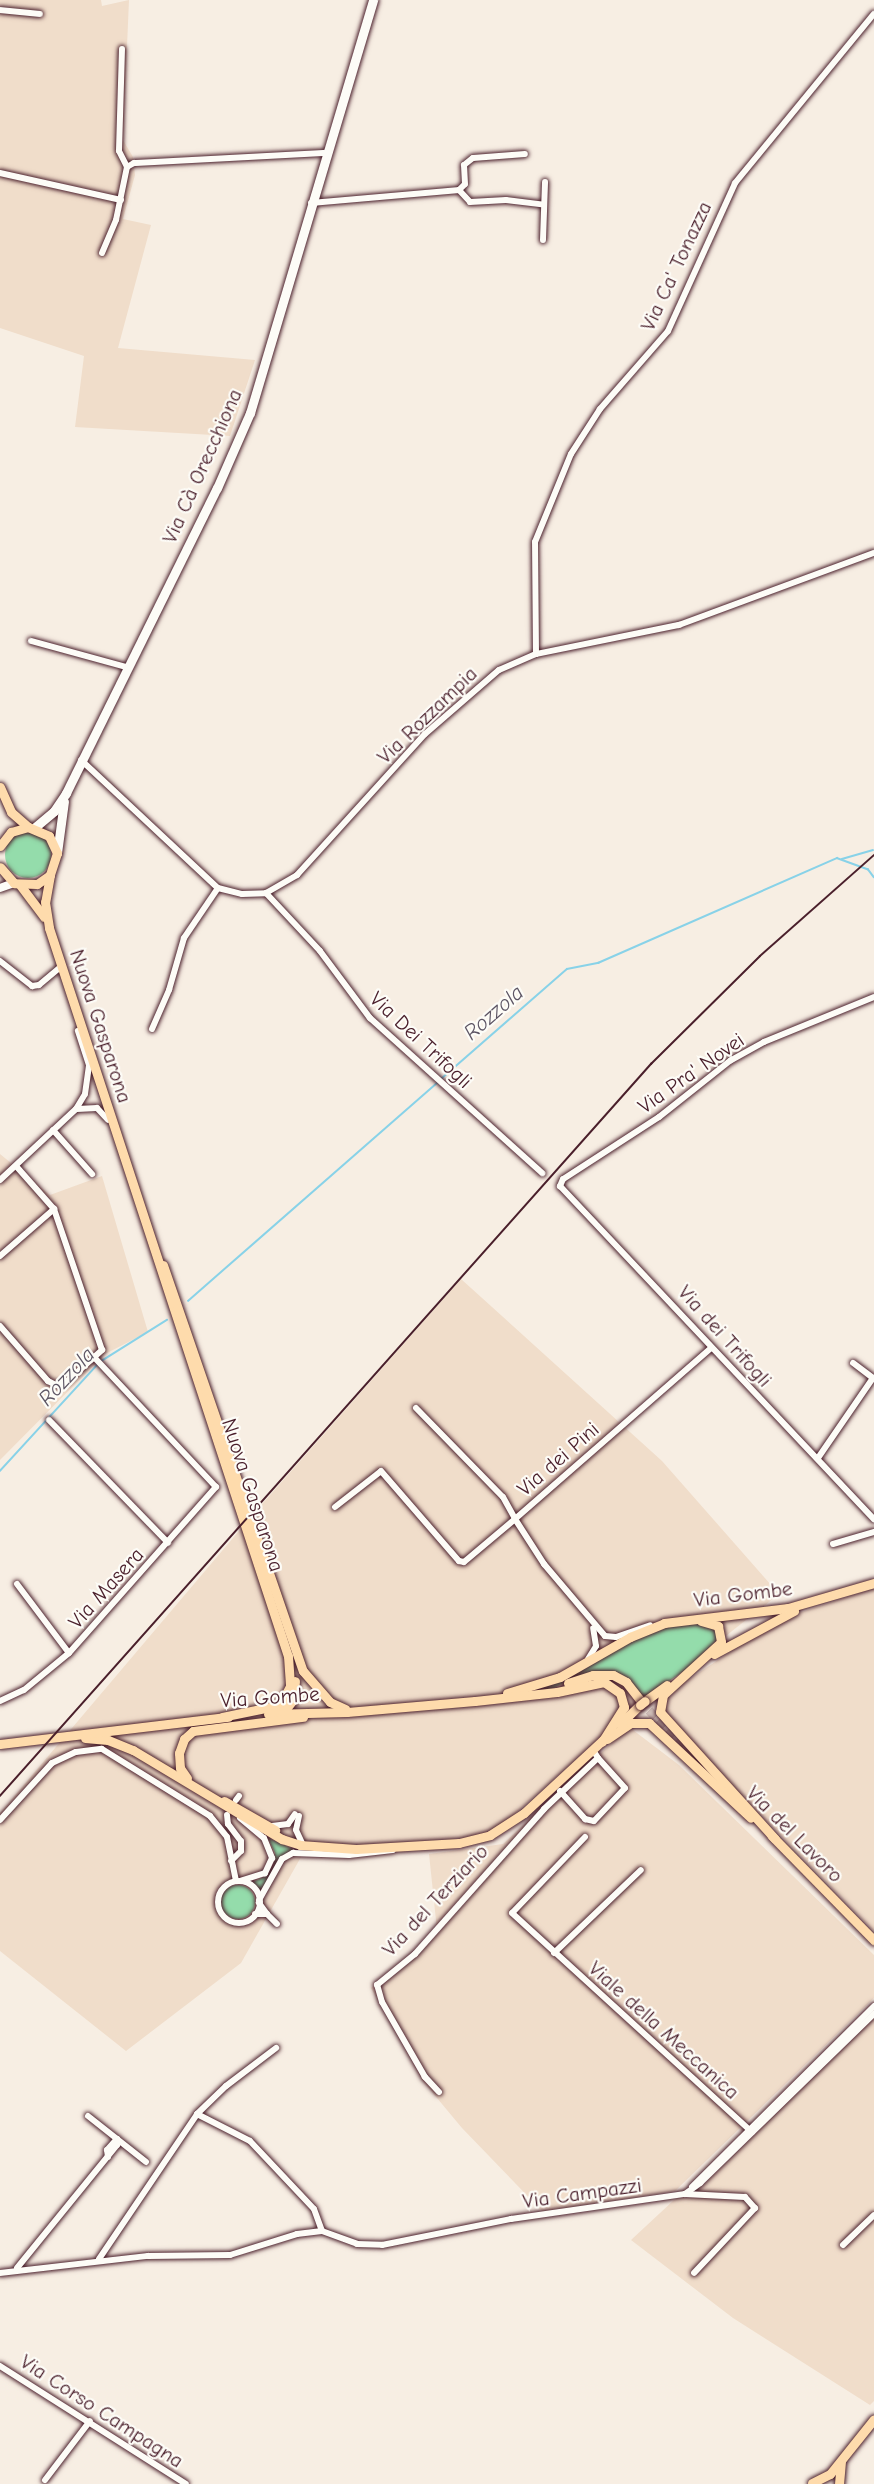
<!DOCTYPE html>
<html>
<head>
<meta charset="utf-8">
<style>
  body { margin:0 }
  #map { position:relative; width:874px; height:2484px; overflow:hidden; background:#f7eee3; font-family:"Comic Neue",sans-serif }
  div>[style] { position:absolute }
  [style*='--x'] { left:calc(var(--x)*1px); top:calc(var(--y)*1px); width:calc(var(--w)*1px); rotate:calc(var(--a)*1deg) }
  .built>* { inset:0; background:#f0ddca }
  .green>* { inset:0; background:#94dcab }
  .round { border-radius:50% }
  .stream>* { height:1.5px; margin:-0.75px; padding:0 0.75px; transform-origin:0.75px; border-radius:0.75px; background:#88d2e8 }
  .primary-tunnel>* { height:9px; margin-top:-4.5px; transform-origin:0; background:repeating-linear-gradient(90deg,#d4c5be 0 9px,transparent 0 13.5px) }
  .roads { filter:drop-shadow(0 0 2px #4a1f2b) drop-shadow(0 0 2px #4a1f2b) }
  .minor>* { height:6px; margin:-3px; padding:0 3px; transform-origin:3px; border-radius:3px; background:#fdfcf7 }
  .minor>.ring { margin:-3px; padding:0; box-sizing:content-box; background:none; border:6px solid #fdfcf7; border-radius:50% }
  .tertiary>* { height:8px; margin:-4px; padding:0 4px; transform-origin:4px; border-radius:4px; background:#fdfcf7 }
  .secondary>* { height:9px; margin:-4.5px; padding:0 4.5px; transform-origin:4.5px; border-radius:4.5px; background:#fdfcf7 }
  .primary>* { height:9px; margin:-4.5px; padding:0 4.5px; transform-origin:4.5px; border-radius:4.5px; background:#fedbac }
  .rail>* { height:1.5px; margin:-0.75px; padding:0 0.75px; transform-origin:0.75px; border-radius:0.75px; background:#4a1f2b }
  .bridges { filter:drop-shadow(0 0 2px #4a1f2b) drop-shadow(0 0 2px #4a1f2b) }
  .primary-bridge>* { height:9px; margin:-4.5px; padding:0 4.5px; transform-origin:4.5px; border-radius:4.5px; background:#fedbac }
  span { translate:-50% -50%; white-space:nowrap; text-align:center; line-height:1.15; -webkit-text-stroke:4.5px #fdfcf7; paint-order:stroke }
  .street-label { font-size:21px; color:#4a1f2b }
  .water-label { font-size:22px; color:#5d5564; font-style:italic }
</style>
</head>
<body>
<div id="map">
  <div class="built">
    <i style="clip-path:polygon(0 0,101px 0,102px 6px,129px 0,123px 140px,133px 157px,135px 175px,123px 219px,151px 225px,118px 348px,255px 360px,230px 436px,75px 427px,84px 356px,0 328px)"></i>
    <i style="clip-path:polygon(0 1154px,50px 1195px,102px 1176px,148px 1332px,105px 1354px,0 1460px)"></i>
    <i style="clip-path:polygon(461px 1279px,662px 1461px,779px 1594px,622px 1718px,490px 1836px,305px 1850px,241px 1963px,126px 2051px,0 1951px,0 1813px,255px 1512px)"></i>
    <i style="clip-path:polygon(874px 1588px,874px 1931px,700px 1753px,665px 1711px,666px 1701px,682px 1684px,751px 1638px,799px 1613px)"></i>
    <i style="clip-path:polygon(629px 1727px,679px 1765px,874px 1955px,874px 1998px,675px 2191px,543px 2212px,462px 2128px,422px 2080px,371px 1988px,437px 1930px,429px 1854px,503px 1844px)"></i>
    <i style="clip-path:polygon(874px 2017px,874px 2401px,870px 2405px,733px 2318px,631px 2240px,674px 2200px,702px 2186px)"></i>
  </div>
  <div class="green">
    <i class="round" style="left:5px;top:832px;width:46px;height:46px"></i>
    <i style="clip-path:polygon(698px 1623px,713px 1626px,719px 1638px,687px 1669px,642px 1699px,619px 1674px,569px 1680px,546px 1692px,521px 1694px,557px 1683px,613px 1649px,662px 1627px)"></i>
    <i style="clip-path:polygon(268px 1838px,295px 1850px,277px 1861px,261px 1896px,253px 1882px,264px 1877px,274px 1866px,275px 1853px)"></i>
    <i class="round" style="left:221px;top:1885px;width:34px;height:34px"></i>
  </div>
  <div class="stream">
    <i style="--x:842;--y:859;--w:32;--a:-16"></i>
    <i style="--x:441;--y:1079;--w:167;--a:-41.1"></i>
    <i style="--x:567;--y:969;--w:32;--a:-11"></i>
    <i style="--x:598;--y:963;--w:261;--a:-23.7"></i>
    <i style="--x:837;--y:858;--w:33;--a:20"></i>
    <i style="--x:868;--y:869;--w:10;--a:53"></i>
    <i style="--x:188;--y:1301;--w:332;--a:-41.2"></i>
    <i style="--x:100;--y:1362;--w:79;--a:-32.1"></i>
    <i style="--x:0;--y:1471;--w:144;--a:-47.5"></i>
  </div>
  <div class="primary-tunnel">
    <i style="--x:640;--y:1700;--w:73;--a:47.8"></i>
  </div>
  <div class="roads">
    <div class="minor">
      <i style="--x:0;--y:10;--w:40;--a:5.7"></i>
      <i style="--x:122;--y:49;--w:102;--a:91.7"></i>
      <i style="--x:119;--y:151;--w:18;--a:63"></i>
      <i style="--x:0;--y:173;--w:124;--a:12.6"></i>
      <i style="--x:459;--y:190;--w:8;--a:-45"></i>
      <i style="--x:465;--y:184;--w:19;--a:-93"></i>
      <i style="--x:464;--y:165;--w:11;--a:-38"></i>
      <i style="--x:473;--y:158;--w:52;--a:-4.4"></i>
      <i style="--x:311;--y:203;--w:149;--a:-5"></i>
      <i style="--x:459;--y:190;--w:16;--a:47"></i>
      <i style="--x:470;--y:202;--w:36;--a:-3"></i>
      <i style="--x:506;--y:200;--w:38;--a:7"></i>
      <i style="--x:543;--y:240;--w:58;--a:-88"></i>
      <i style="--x:102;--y:253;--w:36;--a:-67"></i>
      <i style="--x:116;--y:220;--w:54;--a:-78.3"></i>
      <i style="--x:127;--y:167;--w:8;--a:-30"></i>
      <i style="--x:134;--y:163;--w:191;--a:-3"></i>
      <i style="--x:31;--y:641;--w:98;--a:15.3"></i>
      <i style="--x:536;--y:654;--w:112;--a:-90.5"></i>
      <i style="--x:535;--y:542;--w:95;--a:-67.8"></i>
      <i style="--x:571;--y:454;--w:54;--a:-57.2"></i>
      <i style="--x:600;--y:409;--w:103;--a:-48.9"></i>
      <i style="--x:668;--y:331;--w:162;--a:-65.6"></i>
      <i style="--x:735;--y:183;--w:219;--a:-50.6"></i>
      <i style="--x:81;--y:760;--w:187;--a:43.1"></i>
      <i style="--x:218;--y:888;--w:25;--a:14"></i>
      <i style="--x:242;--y:894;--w:24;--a:-2"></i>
      <i style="--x:266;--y:893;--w:36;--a:-30"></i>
      <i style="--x:297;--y:875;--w:190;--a:-47.8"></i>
      <i style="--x:425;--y:734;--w:98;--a:-40.9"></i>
      <i style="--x:499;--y:670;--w:40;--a:-23.4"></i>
      <i style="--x:536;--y:654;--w:146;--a:-11.5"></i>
      <i style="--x:679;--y:625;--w:208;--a:-20.3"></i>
      <i style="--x:266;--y:893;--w:79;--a:47"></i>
      <i style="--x:320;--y:951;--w:84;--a:53.3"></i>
      <i style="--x:370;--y:1018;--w:232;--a:42"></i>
      <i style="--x:0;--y:961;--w:41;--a:38"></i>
      <i style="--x:32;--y:986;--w:7;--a:-8"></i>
      <i style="--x:39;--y:985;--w:30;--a:-40"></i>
      <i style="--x:874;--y:997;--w:119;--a:157.8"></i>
      <i style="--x:764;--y:1042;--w:38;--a:151"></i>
      <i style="--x:731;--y:1060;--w:92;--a:141.6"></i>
      <i style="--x:659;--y:1117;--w:114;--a:147.1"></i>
      <i style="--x:563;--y:1179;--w:8;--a:113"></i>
      <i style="--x:560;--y:1186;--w:458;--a:46.7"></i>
      <i style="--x:152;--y:1029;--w:43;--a:-66.4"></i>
      <i style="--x:169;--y:990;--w:54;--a:-73.9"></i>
      <i style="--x:184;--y:938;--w:60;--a:-55.8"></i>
      <i style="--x:77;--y:1109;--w:20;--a:-3"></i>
      <i style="--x:97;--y:1108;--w:16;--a:47"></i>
      <i style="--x:53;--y:1130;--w:59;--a:48.4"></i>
      <i style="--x:0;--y:1180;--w:104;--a:-43.1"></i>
      <i style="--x:76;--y:1109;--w:17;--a:-59"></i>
      <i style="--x:85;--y:1094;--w:29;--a:-82"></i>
      <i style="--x:89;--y:1065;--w:36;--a:-108"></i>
      <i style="--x:0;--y:1256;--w:72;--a:-41"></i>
      <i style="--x:0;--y:1326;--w:73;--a:48.9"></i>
      <i style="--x:48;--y:1381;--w:9;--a:27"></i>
      <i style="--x:56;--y:1385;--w:9;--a:-13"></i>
      <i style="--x:65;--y:1383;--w:50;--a:-41.7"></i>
      <i style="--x:102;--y:1350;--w:149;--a:-108.8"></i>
      <i style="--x:54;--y:1209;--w:57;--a:-131.5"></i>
      <i style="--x:416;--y:1408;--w:124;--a:45.7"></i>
      <i style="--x:503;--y:1497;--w:25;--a:61"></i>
      <i style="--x:515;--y:1519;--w:259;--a:-41.1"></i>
      <i style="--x:49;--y:1420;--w:171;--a:45.9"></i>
      <i style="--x:818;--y:1458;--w:97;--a:-55.5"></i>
      <i style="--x:873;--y:1378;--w:25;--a:-143"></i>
      <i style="--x:335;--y:1507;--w:58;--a:-38"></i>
      <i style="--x:381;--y:1471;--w:119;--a:49.1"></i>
      <i style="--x:459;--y:1561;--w:5;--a:11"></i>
      <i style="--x:464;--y:1562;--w:67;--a:-40.1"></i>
      <i style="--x:515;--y:1519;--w:54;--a:57.2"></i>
      <i style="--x:544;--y:1564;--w:94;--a:49.7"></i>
      <i style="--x:605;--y:1636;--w:11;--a:5"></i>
      <i style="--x:616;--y:1637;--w:36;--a:-19"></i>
      <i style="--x:833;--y:1544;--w:43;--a:-16.3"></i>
      <i style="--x:17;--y:1584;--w:86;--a:53"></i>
      <i style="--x:588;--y:1659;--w:15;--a:-58"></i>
      <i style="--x:596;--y:1646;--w:18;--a:-99"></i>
      <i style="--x:0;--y:1701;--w:26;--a:-25"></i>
      <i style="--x:24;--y:1690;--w:58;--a:-39.4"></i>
      <i style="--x:69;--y:1653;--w:222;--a:-48.5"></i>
      <i style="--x:216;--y:1487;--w:177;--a:-133.2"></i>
      <i style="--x:560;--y:1791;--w:38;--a:48"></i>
      <i style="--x:585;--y:1819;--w:9;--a:13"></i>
      <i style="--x:594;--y:1821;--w:45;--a:-46.8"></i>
      <i style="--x:625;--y:1788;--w:40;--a:-132"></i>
      <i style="--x:236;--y:1800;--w:5;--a:-53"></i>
      <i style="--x:227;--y:1815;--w:9;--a:84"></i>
      <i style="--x:228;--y:1824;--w:21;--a:53"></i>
      <i style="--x:241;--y:1841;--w:10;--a:90"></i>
      <i style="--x:241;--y:1851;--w:14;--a:135"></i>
      <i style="--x:299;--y:1816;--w:14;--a:102"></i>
      <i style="--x:296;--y:1830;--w:14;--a:65"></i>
      <i style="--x:240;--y:1818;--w:31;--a:40"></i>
      <i style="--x:264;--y:1838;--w:22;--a:68"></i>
      <i style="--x:272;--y:1858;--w:17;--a:115"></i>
      <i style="--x:265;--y:1873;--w:25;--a:162"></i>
      <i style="--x:0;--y:1820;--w:77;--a:-47.6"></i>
      <i style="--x:52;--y:1763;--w:26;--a:-25"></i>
      <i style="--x:76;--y:1752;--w:26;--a:-7"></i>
      <i style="--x:102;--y:1749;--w:127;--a:31.8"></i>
      <i style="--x:210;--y:1816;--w:27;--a:51"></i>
      <i style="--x:227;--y:1837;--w:45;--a:78.4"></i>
      <i style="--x:272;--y:1826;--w:16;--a:-7"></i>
      <i style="--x:288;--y:1824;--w:12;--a:-55"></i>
      <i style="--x:585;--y:1837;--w:105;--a:133.8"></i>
      <i style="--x:512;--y:1913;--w:325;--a:42.4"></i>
      <i class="ring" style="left:218px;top:1881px;width:36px;height:36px"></i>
      <i style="--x:259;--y:1900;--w:47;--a:-60.7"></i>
      <i style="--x:282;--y:1859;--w:13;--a:-29"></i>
      <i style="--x:293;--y:1853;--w:56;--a:2"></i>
      <i style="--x:349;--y:1855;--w:44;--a:-6.5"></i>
      <i style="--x:255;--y:1914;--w:12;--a:0"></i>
      <i style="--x:267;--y:1914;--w:14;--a:-126"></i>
      <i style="--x:267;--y:1914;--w:14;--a:45"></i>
      <i style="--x:554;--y:1953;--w:120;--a:-43.7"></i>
      <i style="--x:439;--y:2092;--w:21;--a:-133"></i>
      <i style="--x:425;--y:2077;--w:86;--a:-119.8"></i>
      <i style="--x:382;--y:2002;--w:18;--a:-106"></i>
      <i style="--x:377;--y:1985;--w:49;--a:-39.2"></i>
      <i style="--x:415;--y:1954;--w:194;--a:-48.3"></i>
      <i style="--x:544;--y:1809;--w:74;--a:-43.4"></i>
      <i style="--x:598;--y:1758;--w:9;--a:-122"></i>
      <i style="--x:197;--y:2114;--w:59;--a:27"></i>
      <i style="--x:250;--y:2141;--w:93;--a:46.7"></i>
      <i style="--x:314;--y:2209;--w:23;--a:70"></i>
      <i style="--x:88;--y:2116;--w:74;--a:38.4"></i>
      <i style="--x:108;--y:2157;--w:7;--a:-98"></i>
      <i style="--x:107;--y:2150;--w:15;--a:-48"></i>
      <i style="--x:692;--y:2187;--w:257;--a:-44.8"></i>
      <i style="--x:685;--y:2194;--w:19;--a:-36"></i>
      <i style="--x:700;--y:2183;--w:243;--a:-44.2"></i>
      <i style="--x:843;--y:2245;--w:43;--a:-44.1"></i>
      <i style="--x:99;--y:2259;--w:175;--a:-55.9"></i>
      <i style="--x:197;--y:2114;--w:40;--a:-44"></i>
      <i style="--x:226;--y:2086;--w:63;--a:-37.2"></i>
      <i style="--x:17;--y:2268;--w:159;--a:-50.9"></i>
      <i style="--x:117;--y:2145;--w:6;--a:-90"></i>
      <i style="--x:0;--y:2273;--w:149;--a:-6.6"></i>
      <i style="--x:148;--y:2256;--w:82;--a:-0.7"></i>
      <i style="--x:230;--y:2255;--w:70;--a:-17.4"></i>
      <i style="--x:297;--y:2234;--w:25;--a:-7"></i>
      <i style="--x:322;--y:2231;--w:37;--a:20"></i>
      <i style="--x:357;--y:2244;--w:25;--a:2"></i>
      <i style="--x:382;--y:2245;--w:132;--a:-11.4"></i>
      <i style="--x:511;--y:2219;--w:176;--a:-8.2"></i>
      <i style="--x:685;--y:2194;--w:60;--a:2.9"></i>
      <i style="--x:745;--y:2197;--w:15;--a:48"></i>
      <i style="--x:755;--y:2208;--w:89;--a:133.2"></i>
      <i style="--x:0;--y:2366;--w:220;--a:32.4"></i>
      <i style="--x:45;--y:2480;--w:74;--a:-52.7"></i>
    </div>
    <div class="tertiary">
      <i style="--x:0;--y:888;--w:15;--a:-20"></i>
    </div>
    <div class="secondary">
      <i style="--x:34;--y:828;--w:26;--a:-40"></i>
      <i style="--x:54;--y:811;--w:22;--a:-56"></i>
      <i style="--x:66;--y:793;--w:340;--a:-63.7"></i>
      <i style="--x:217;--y:488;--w:82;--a:-66.3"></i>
      <i style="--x:250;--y:413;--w:431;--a:-73.4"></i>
      <i style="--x:57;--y:853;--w:52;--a:-82.3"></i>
    </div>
    <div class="primary">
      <i style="--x:0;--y:787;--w:27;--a:66"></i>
      <i style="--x:11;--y:812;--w:23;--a:41"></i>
      <i style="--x:0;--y:846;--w:18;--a:-52"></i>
      <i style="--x:11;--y:832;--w:18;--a:-16"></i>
      <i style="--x:28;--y:827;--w:23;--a:23"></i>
      <i style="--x:49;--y:836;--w:19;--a:65"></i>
      <i style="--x:57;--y:853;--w:23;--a:108"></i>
      <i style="--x:50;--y:875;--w:16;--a:145"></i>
      <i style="--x:37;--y:884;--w:23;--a:-178"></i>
      <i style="--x:14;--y:883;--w:21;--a:-131"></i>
      <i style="--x:50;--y:875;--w:27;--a:100"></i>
      <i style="--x:45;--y:902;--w:26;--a:81"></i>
      <i style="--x:49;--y:928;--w:766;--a:71.83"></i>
      <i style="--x:288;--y:1656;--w:30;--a:86"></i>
      <i style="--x:290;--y:1686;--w:21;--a:118"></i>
      <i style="--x:280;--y:1705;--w:59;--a:168.3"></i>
      <i style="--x:20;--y:885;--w:40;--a:53"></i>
      <i style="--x:163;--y:1265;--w:429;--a:71"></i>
      <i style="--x:303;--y:1671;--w:41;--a:48.9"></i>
      <i style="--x:330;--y:1702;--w:17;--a:25"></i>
      <i style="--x:701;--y:1621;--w:18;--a:16"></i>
      <i style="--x:718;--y:1626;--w:16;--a:79"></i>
      <i style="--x:721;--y:1642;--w:79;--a:137.6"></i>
      <i style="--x:663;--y:1695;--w:17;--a:100"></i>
      <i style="--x:660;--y:1712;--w:171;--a:47.8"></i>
      <i style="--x:714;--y:1654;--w:91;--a:-28.3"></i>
      <i style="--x:568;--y:1683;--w:26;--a:-18"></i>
      <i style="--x:593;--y:1675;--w:20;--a:0"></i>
      <i style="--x:613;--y:1675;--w:15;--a:28"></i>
      <i style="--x:626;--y:1682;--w:23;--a:52"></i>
      <i style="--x:507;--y:1693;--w:55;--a:-16.8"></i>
      <i style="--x:560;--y:1677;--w:81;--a:-29.7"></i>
      <i style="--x:630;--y:1637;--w:37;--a:-22"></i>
      <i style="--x:664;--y:1623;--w:125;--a:-6.9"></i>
      <i style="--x:788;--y:1608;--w:90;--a:-16.2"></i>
      <i style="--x:645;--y:1701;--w:27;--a:-36"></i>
      <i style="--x:268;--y:1714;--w:79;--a:-1.5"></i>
      <i style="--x:347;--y:1712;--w:128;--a:-4.9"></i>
      <i style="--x:475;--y:1701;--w:82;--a:-6.3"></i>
      <i style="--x:557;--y:1692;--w:48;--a:-12"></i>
      <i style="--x:604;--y:1682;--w:19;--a:35"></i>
      <i style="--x:620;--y:1693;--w:15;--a:74"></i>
      <i style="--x:624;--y:1707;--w:41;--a:122.2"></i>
      <i style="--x:282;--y:1714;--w:18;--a:-52"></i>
      <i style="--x:293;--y:1700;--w:19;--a:-84"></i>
      <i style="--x:620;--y:1724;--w:28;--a:-44"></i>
      <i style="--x:85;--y:1738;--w:23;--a:5"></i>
      <i style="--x:108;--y:1740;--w:27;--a:22"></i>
      <i style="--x:133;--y:1750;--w:174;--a:30.9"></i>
      <i style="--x:282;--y:1839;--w:19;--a:18"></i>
      <i style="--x:300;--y:1845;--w:56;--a:4.1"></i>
      <i style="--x:356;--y:1849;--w:103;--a:-3.3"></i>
      <i style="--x:459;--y:1843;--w:32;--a:-14"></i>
      <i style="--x:490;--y:1835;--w:40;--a:-32.9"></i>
      <i style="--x:524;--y:1813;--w:110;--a:-42.8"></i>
      <i style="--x:607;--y:1739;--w:29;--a:-34"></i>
      <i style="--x:631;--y:1723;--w:18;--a:0"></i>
      <i style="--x:649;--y:1723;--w:139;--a:43"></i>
      <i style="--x:0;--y:1744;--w:230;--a:-6.8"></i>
      <i style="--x:187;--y:1778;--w:12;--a:-125"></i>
      <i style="--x:180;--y:1768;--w:15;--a:-94"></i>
      <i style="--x:179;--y:1753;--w:15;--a:-70"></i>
      <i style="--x:184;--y:1739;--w:12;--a:-42"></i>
      <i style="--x:193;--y:1731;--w:111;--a:-7.3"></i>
      <i style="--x:224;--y:1801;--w:59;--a:29.6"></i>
      <i style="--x:772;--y:1836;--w:146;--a:45.6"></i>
      <i style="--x:812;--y:2483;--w:20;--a:-27"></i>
      <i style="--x:830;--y:2474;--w:70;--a:-51.3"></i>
      <i style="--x:839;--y:2484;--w:23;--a:-85"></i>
    </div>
  </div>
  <div class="rail">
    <i style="--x:0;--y:1796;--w:980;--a:-48.35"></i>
    <i style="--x:651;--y:1064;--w:153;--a:-44.7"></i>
    <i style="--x:760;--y:956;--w:152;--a:-41.5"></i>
  </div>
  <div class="bridges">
    <div class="primary-bridge">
      <i style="--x:640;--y:1705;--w:6;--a:-39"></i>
    </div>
  </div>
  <div class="street-label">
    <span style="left:676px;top:266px;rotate:-65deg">Via Ca' Tonazza</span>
    <span style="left:202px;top:466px;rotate:-66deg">Via Cà Orecchiona</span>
    <span style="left:427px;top:715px;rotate:-44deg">Via Rozzampia</span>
    <span style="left:101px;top:1026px;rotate:72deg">Nuova Gasparona</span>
    <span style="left:421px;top:1040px;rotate:43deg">Via Dei Trifogli</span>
    <span style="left:691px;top:1073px;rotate:-35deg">Via Pra' Novei</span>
    <span style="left:725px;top:1336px;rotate:48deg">Via dei Trifogli</span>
    <span style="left:558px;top:1459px;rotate:-41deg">Via dei Pini</span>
    <span style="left:253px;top:1495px;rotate:72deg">Nuova Gasparona</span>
    <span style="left:106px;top:1588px;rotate:-48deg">Via Masera</span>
    <span style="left:743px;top:1594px;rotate:-7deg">Via Gombe</span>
    <span style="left:270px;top:1697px;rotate:-4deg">Via Gombe</span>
    <span style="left:795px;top:1834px;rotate:45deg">Via del Lavoro</span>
    <span style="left:435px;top:1900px;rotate:-47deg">Via del Terziario</span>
    <span style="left:664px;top:2030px;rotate:42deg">Viale della Meccanica</span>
    <span style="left:582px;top:2193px;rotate:-8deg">Via Campazzi</span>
    <span style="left:102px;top:2411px;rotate:33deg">Via Corso Campagna</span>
  </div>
  <div class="water-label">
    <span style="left:494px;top:1013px;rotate:-41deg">Rozzola</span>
    <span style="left:67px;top:1377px;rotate:-47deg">Rozzola</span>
  </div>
</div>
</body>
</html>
